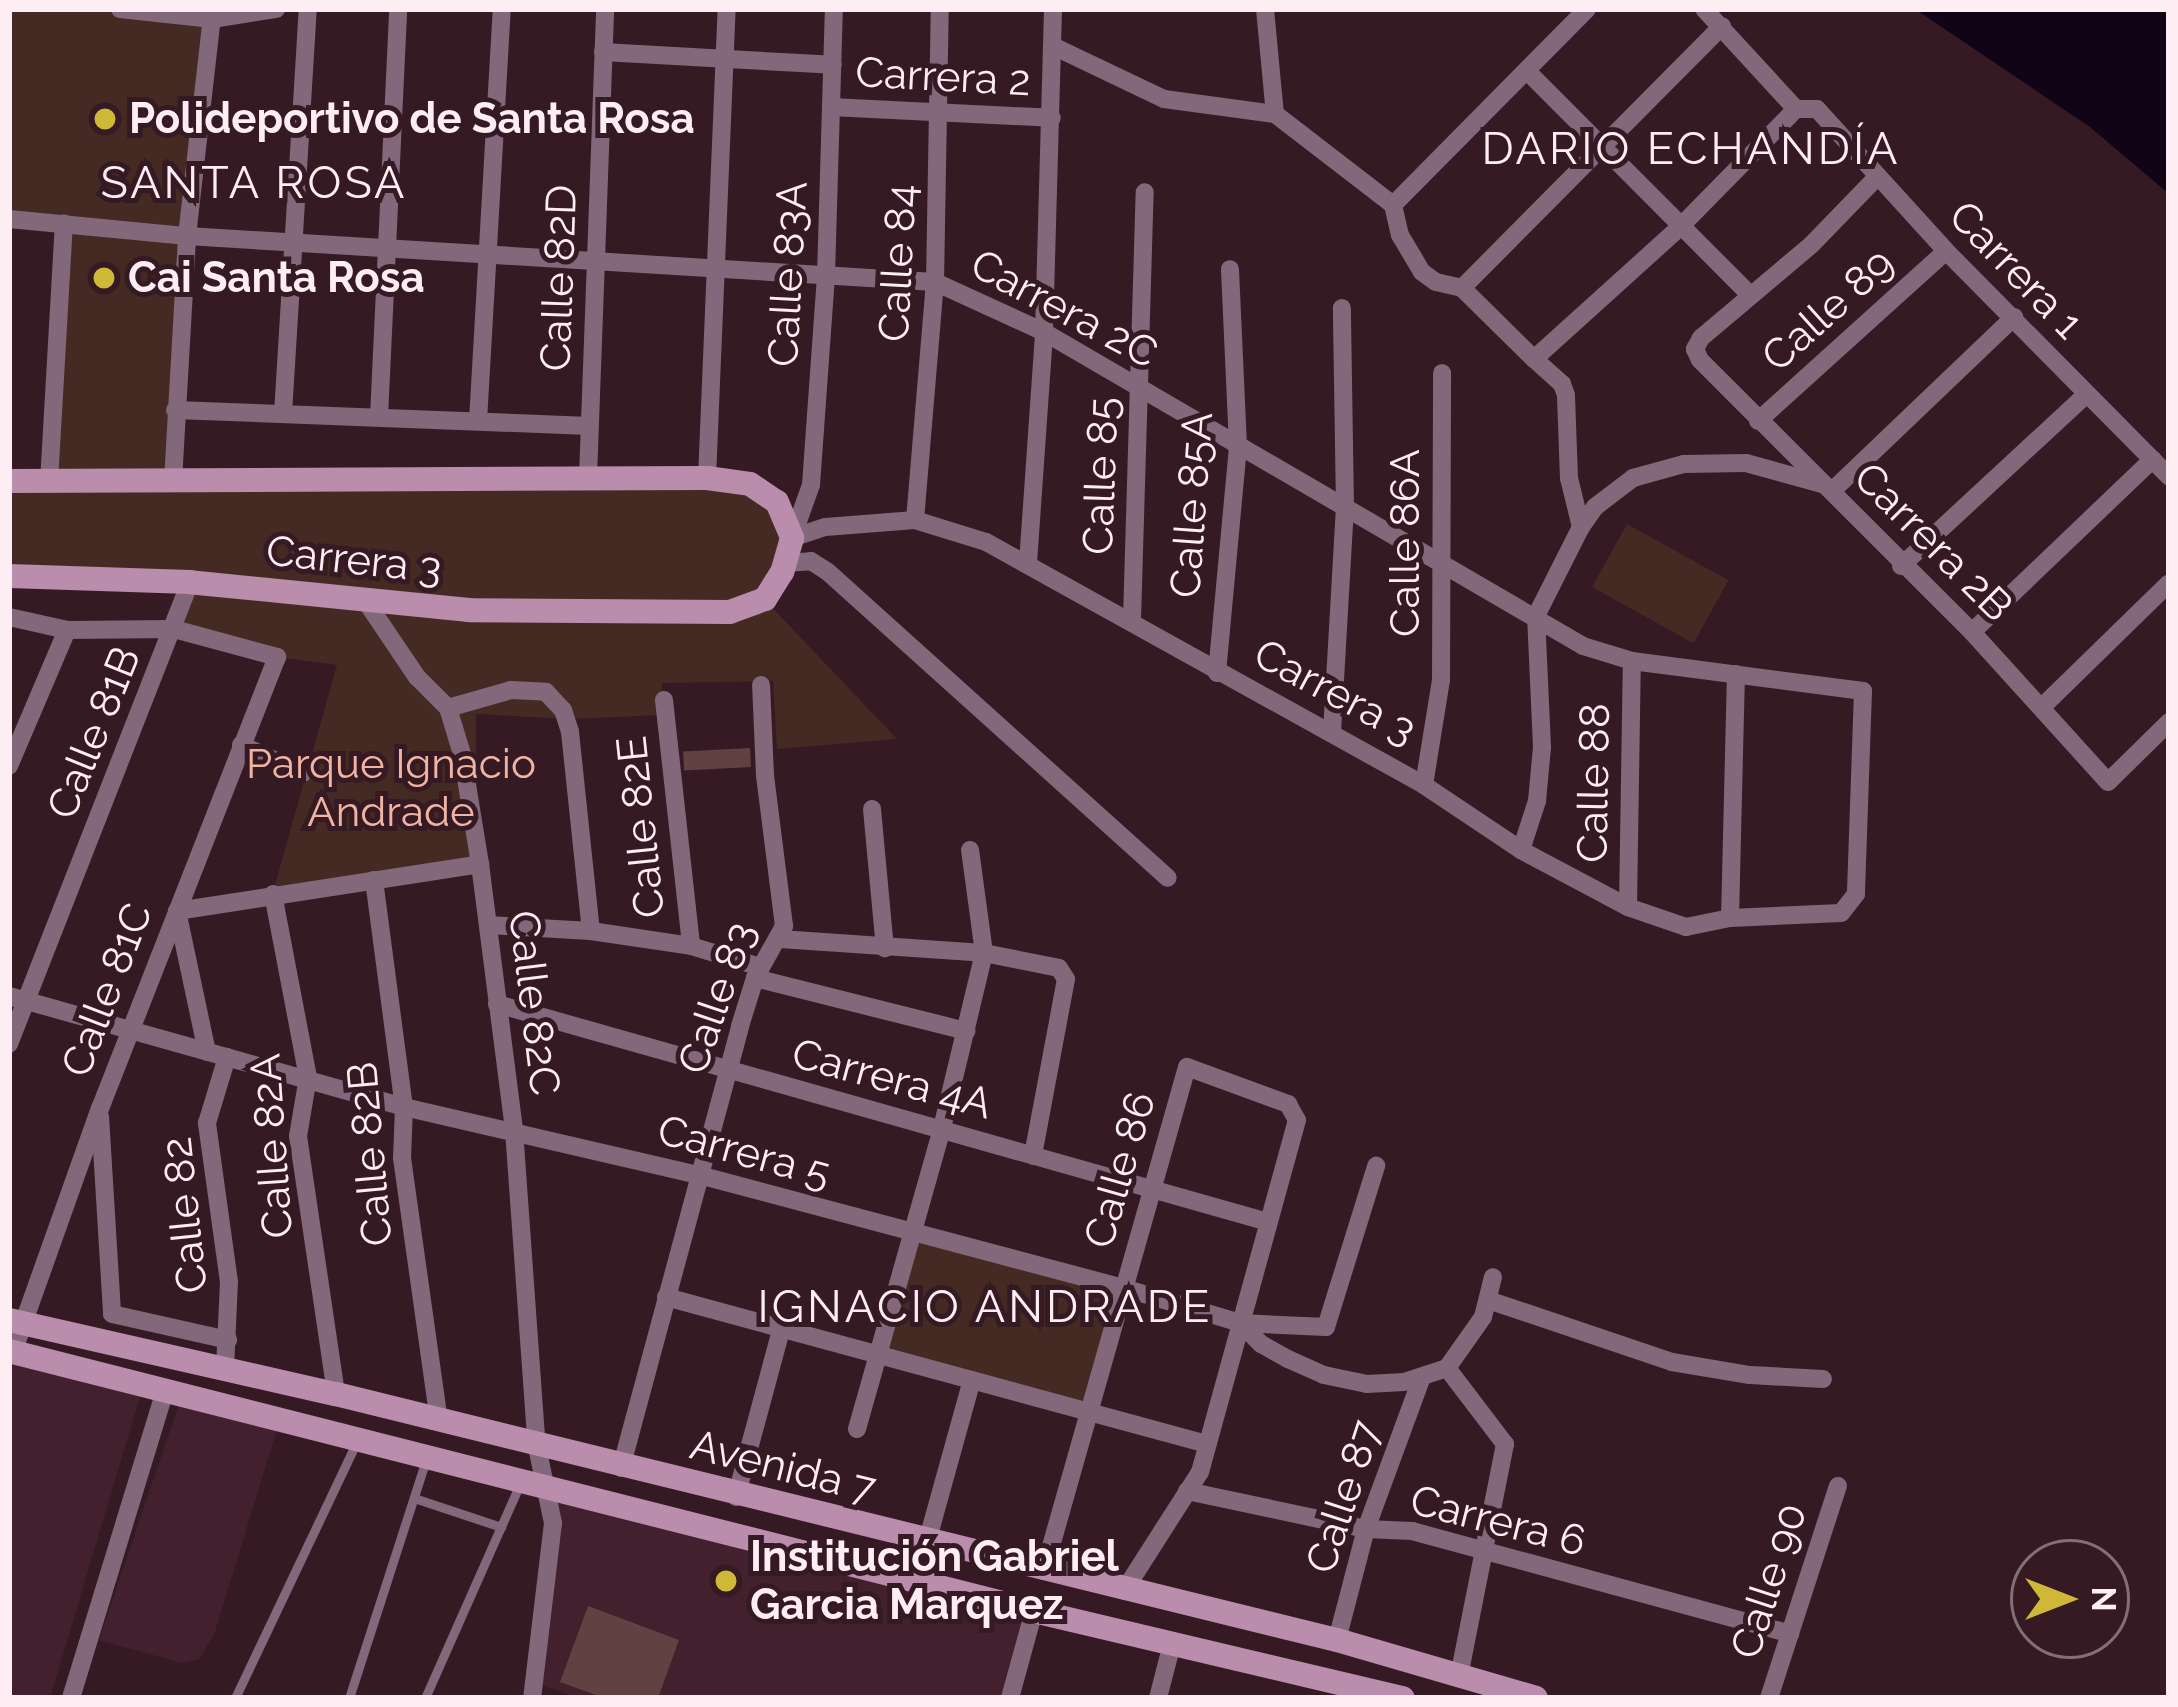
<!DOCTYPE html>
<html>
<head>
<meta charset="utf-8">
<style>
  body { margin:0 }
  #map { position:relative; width:2178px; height:1707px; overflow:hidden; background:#351a24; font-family:Raleway,sans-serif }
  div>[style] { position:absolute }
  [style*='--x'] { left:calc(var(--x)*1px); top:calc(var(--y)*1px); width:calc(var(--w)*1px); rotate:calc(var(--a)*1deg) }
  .built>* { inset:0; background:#43202d }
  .green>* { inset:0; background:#442a22; transform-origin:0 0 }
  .water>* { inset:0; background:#110416 }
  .building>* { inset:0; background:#624142; transform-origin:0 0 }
  .service>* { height:9px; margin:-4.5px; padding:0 4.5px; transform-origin:4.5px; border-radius:4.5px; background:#83677b }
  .minor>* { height:18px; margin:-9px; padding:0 9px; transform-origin:9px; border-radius:9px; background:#83677b }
  .secondary>* { height:24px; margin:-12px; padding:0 12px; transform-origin:12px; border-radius:12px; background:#ba8dad }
  .dots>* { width:33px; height:33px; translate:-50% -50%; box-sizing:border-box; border:6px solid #351a24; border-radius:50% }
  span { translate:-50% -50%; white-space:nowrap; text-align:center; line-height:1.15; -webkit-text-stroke:10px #351a24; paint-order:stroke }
  .street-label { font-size:42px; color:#feeef3 }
  .poi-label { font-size:42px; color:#feeef3; font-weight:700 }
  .left { translate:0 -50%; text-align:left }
  .park-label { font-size:42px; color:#efb4a2 }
  .neighbourhood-label { font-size:45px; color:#feeef3; letter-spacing:3px }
  .frame { position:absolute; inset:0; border:12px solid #feeef3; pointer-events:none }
  .north { position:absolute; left:2010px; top:1539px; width:120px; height:120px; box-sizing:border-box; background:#351a24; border:3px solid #856f77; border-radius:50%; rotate:90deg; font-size:33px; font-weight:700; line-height:48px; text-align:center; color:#feeef3 }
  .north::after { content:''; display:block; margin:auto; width:42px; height:54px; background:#cfb837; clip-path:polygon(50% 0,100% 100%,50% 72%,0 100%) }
</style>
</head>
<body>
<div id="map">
  <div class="built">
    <i style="clip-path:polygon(9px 1358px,143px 1387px,50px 1698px,9px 1698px)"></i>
    <i style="clip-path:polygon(180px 1401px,278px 1426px,214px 1635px,199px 1659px,182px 1663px,99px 1640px)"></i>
    <i style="clip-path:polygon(547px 1488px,1029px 1615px,1005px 1698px,578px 1698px,541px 1685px)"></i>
  </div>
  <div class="green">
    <i style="clip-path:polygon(9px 9px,213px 9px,173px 480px,708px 480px,775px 503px,789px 538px,764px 599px,897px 739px,777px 749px,773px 681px,662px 683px,662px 715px,568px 719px,476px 714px,477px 863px,273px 892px,337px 665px,277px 657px,174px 629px,189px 583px,9px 576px,9px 481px,48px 482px,64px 226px,9px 220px)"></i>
    <i style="left:1627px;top:524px;width:116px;height:72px;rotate:29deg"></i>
    <i style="left:912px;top:1240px;width:214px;height:116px;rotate:14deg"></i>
  </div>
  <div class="water">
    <i style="clip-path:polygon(1915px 9px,2169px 9px,2169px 194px,2090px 127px)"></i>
  </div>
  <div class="building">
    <i style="left:750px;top:748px;width:19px;height:67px;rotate:87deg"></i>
    <i style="clip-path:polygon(588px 1606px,679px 1640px,658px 1698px,604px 1698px,560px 1682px)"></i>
  </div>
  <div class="service">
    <i style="--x:414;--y:1498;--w:92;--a:18.4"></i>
    <i style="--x:235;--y:1698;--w:282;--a:-64.6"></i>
    <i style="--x:349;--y:1698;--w:250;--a:-72.1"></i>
    <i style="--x:425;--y:1698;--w:234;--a:-66.1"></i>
  </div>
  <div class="minor">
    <i style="--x:120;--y:9;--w:93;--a:6.2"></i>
    <i style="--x:212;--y:19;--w:65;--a:-8.9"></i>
    <i style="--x:1265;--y:9;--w:105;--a:84.6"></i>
    <i style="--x:1275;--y:114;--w:149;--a:37.6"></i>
    <i style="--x:1704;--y:9;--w:136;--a:47.4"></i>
    <i style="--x:1055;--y:47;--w:121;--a:25.5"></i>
    <i style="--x:1164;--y:99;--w:112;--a:7.7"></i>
    <i style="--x:603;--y:52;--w:230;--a:3.2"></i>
    <i style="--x:1527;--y:71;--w:317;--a:45.1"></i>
    <i style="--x:831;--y:107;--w:221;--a:2.8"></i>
    <i style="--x:1877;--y:177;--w:95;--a:134.1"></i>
    <i style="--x:1811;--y:245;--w:144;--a:139.8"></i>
    <i style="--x:1701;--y:338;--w:13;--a:119"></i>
    <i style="--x:1695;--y:349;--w:12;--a:66"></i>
    <i style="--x:1700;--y:360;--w:385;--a:45"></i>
    <i style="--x:1972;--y:632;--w:202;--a:47.8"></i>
    <i style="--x:2108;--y:782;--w:86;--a:-44.5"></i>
    <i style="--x:1393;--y:205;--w:276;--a:-45.3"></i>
    <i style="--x:1393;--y:205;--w:31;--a:77"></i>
    <i style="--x:1400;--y:235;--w:43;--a:59.3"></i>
    <i style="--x:1422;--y:272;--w:17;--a:36"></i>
    <i style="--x:1436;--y:282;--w:27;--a:13"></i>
    <i style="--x:1462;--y:288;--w:101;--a:44.6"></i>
    <i style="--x:9;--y:219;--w:179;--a:5.5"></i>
    <i style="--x:187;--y:236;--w:749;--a:3.52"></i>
    <i style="--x:935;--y:282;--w:120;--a:24.6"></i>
    <i style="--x:1044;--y:332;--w:624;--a:30.22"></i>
    <i style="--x:1583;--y:646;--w:51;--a:17"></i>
    <i style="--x:1632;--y:661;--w:233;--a:7.4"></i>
    <i style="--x:1863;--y:691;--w:203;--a:92"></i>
    <i style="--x:1856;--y:894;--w:24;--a:128"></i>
    <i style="--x:1841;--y:913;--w:111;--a:177.4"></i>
    <i style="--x:1730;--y:918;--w:45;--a:168.4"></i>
    <i style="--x:1686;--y:927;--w:61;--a:-161"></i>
    <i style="--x:1628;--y:907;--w:121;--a:-152"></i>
    <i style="--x:1521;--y:850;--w:117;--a:-146.2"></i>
    <i style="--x:1424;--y:785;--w:501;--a:-150.98"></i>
    <i style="--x:986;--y:542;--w:74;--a:-162.8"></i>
    <i style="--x:915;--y:520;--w:90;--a:175.6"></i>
    <i style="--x:825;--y:527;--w:35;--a:162"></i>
    <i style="--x:1462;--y:288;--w:369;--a:-45.2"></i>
    <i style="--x:175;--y:410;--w:415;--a:2.2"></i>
    <i style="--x:283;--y:414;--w:406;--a:-86.5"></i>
    <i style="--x:379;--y:417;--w:408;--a:-87.3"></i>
    <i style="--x:478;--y:421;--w:413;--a:-86.7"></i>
    <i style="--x:1758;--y:421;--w:253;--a:-42.1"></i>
    <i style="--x:588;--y:477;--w:468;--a:-87.9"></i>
    <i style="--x:707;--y:478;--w:469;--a:-87.6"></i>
    <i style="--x:173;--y:481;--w:245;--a:-86.7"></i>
    <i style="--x:187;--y:236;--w:228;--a:-83.5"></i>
    <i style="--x:49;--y:482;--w:259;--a:-86.7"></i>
    <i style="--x:1832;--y:491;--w:252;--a:-43.7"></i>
    <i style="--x:915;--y:520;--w:239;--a:-85.2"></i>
    <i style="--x:935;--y:282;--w:273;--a:-89"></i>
    <i style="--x:1581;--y:527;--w:24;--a:-55"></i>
    <i style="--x:1595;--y:507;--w:48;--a:-37.3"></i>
    <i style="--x:1633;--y:478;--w:53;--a:-15.4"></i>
    <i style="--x:1684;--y:464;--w:62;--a:-0.9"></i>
    <i style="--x:1746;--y:463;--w:79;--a:15.4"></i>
    <i style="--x:792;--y:538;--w:56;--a:-70.3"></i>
    <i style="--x:811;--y:485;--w:211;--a:-85.9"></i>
    <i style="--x:826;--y:275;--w:266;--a:-88.3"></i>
    <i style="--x:785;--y:563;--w:26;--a:-4"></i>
    <i style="--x:811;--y:561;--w:20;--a:33"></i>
    <i style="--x:828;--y:572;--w:457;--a:42"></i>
    <i style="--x:1028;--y:563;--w:232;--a:-86"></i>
    <i style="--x:1044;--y:332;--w:323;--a:-88.4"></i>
    <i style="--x:1901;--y:566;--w:253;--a:-42.8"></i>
    <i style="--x:365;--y:600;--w:93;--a:56"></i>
    <i style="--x:417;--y:677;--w:44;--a:45"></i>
    <i style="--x:448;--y:708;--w:48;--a:73.1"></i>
    <i style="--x:462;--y:754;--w:111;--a:80.7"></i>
    <i style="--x:480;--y:864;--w:268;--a:82.7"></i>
    <i style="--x:514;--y:1130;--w:318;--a:85.9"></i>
    <i style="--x:537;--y:1447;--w:78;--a:78.1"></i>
    <i style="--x:553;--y:1523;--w:176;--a:96.8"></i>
    <i style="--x:9;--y:617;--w:59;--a:12.6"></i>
    <i style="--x:67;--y:630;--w:107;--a:-0.5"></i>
    <i style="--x:174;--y:629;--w:107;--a:15.2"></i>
    <i style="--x:277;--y:657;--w:484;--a:111.4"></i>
    <i style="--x:100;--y:1108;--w:259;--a:109.6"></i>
    <i style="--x:1132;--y:619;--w:427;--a:-88.3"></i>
    <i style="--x:1972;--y:632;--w:250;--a:-43.7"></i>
    <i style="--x:1217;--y:673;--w:228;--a:-84.7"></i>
    <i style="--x:1238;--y:446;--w:177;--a:-92.6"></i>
    <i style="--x:664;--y:700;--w:247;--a:83.7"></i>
    <i style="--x:2042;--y:707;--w:177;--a:-44.3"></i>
    <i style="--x:448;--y:708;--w:66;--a:-15.9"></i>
    <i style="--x:511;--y:690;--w:35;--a:3"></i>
    <i style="--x:546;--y:692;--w:25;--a:47"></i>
    <i style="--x:563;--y:710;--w:23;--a:72"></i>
    <i style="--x:570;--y:732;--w:200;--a:84"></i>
    <i style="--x:1332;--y:732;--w:224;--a:-86.7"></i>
    <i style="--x:1345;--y:508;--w:200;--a:-90.9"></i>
    <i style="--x:241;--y:745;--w:68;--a:24.3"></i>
    <i style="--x:9;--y:766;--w:148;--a:-66.9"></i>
    <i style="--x:1424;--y:785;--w:106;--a:-80.8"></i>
    <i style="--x:1441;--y:680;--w:307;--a:-89.8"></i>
    <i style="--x:872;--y:809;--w:140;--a:84.7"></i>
    <i style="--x:1521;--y:850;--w:52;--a:-71.9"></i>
    <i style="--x:1537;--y:801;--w:54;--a:-84.7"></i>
    <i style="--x:1542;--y:747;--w:131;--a:-92.6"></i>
    <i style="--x:1536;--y:616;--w:100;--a:-63.2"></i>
    <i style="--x:1581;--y:527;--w:50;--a:-103.8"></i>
    <i style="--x:1569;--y:478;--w:83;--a:-92.1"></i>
    <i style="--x:1566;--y:395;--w:12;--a:-110"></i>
    <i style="--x:1562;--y:384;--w:38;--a:-138"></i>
    <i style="--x:1534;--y:359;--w:198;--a:-42.1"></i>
    <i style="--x:1681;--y:226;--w:164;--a:-45.5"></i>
    <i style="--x:1796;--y:109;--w:21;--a:0"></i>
    <i style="--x:1817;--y:109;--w:192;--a:47.7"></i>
    <i style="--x:1946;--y:251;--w:317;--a:45.3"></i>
    <i style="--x:374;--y:880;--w:229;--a:82.5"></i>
    <i style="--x:404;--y:1107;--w:51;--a:92.2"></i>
    <i style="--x:402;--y:1158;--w:265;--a:82"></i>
    <i style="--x:273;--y:894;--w:186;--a:79.2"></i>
    <i style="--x:308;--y:1077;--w:60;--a:99.6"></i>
    <i style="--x:298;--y:1136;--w:261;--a:81.6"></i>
    <i style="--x:1628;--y:907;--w:246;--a:-89.1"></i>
    <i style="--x:1730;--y:918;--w:244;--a:-88.6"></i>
    <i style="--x:488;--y:925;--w:103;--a:3.3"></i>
    <i style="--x:591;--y:931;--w:101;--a:8.5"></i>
    <i style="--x:691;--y:946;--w:72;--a:16.9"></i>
    <i style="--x:780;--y:939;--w:204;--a:3.9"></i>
    <i style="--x:984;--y:953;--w:76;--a:11.3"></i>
    <i style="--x:1059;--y:968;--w:13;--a:58"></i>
    <i style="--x:1066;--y:979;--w:180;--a:100.6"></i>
    <i style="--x:755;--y:978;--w:218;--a:14.1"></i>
    <i style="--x:9;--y:996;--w:410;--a:15.7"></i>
    <i style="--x:404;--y:1107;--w:303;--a:13"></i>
    <i style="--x:699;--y:1175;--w:440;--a:14.9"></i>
    <i style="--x:1124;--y:1288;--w:121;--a:16.8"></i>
    <i style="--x:1240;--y:1323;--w:30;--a:45"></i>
    <i style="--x:1261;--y:1344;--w:31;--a:29"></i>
    <i style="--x:1288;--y:1359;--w:39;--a:24"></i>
    <i style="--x:1324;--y:1375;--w:44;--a:11.8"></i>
    <i style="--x:1367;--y:1384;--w:37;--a:-3"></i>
    <i style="--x:1404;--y:1382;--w:45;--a:-18"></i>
    <i style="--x:1447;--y:1368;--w:62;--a:-54.8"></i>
    <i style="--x:1483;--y:1317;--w:41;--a:-76"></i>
    <i style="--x:497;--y:1004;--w:801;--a:15.79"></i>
    <i style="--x:9;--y:1044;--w:496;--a:-68.6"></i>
    <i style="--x:207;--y:1052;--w:144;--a:-102"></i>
    <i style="--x:177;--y:911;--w:307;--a:-8.8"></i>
    <i style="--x:100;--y:1116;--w:198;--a:86.5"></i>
    <i style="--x:112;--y:1314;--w:119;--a:12.6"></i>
    <i style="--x:666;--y:1297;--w:561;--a:15.2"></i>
    <i style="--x:1491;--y:1301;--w:191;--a:18.6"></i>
    <i style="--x:1672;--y:1362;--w:79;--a:9.5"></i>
    <i style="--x:1750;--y:1375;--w:73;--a:3.1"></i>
    <i style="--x:1240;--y:1323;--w:86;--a:2.7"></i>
    <i style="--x:1326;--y:1327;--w:169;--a:-72.7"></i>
    <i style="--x:1447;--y:1368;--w:96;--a:52.7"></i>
    <i style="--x:1505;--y:1444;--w:237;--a:101.2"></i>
    <i style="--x:225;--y:1369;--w:87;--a:-87.4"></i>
    <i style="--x:229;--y:1282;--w:161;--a:-97.9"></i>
    <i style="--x:207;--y:1123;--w:69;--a:-73.1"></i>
    <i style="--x:857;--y:1429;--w:313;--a:-74.2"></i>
    <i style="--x:942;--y:1128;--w:180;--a:-76.5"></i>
    <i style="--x:984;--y:953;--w:104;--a:-97.7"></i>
    <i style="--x:621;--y:1468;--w:458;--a:-74.9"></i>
    <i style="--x:740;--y:1026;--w:50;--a:-72.6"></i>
    <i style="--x:755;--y:978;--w:60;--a:-60.9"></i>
    <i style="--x:784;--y:926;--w:152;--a:-97.2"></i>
    <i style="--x:765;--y:775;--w:90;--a:-92.5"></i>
    <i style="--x:1187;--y:1491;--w:183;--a:12"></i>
    <i style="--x:1366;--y:1529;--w:46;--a:2.5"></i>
    <i style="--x:1412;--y:1531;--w:392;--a:15.2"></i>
    <i style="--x:736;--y:1497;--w:177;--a:-74.9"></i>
    <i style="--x:927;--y:1542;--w:168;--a:-74.5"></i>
    <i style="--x:1044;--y:1571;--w:524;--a:-74.16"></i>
    <i style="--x:1187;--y:1067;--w:108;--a:20.1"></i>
    <i style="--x:1288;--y:1104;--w:18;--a:61"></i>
    <i style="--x:1297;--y:1120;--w:365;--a:105.4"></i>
    <i style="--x:1200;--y:1472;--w:141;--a:122.6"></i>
    <i style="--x:1337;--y:1640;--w:115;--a:-75.4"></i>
    <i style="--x:1366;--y:1529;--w:162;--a:-69.8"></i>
    <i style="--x:71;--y:1698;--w:322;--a:-73"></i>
    <i style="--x:1010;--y:1698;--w:90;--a:-74.6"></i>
    <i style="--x:1158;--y:1698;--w:56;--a:-75.5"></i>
    <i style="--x:1769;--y:1698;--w:223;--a:-72"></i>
  </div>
  <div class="secondary">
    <i style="--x:9;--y:481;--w:698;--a:-0.25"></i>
    <i style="--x:707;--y:478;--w:43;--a:7.9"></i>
    <i style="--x:750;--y:484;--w:32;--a:34"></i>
    <i style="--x:777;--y:502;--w:39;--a:67"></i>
    <i style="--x:792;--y:538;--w:35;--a:106"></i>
    <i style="--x:782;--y:572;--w:32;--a:122"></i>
    <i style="--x:765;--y:599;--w:37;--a:160"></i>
    <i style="--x:730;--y:612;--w:261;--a:-179.6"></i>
    <i style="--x:469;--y:610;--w:280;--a:-174.3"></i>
    <i style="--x:190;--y:582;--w:181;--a:-178.1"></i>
    <i style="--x:9;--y:1320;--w:335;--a:12.8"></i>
    <i style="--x:336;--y:1394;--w:1031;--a:13.81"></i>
    <i style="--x:1337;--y:1640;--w:207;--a:16.2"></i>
    <i style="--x:9;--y:1351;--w:1057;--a:14.23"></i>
    <i style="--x:1034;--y:1611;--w:379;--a:13.3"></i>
  </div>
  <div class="dots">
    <i style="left:105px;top:119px;background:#cfb837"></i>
    <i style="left:104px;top:278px;background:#cfb837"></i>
    <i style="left:726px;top:1581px;background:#cfb837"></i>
  </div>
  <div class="street-label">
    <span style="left:943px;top:77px;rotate:3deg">Carrera 2</span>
    <span style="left:898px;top:263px;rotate:-87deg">Calle 84</span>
    <span style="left:2016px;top:270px;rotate:46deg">Carrera 1</span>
    <span style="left:788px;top:274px;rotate:-87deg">Calle 83A</span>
    <span style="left:559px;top:278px;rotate:-88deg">Calle 82D</span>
    <span style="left:1064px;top:309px;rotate:28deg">Carrera 2C</span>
    <span style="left:1828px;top:310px;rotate:-42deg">Calle 89</span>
    <span style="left:1101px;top:476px;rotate:-88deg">Calle 85</span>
    <span style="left:1192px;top:505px;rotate:-86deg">Calle 85A</span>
    <span style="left:1933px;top:542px;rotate:45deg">Carrera 2B</span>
    <span style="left:1405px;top:543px;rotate:-90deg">Calle 86A</span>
    <span style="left:354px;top:560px;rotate:6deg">Carrera 3</span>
    <span style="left:1335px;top:692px;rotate:28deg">Carrera 3</span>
    <span style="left:94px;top:733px;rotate:-68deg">Calle 81B</span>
    <span style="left:1594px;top:783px;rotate:-89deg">Calle 88</span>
    <span style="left:641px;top:827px;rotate:-96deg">Calle 82E</span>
    <span style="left:107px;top:990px;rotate:-69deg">Calle 81C</span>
    <span style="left:717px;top:998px;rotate:-71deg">Calle 83</span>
    <span style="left:534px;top:1003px;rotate:83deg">Calle 82C</span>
    <span style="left:892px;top:1079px;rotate:15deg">Carrera 4A</span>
    <span style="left:272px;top:1146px;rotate:-94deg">Calle 82A</span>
    <span style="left:744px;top:1152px;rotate:15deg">Carrera 5</span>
    <span style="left:370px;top:1154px;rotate:-95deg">Calle 82B</span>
    <span style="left:1120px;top:1170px;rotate:-74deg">Calle 86</span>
    <span style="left:185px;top:1215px;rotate:-96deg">Calle 82</span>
    <span style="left:783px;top:1467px;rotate:14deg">Avenida 7</span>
    <span style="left:1344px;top:1497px;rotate:-72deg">Calle 87</span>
    <span style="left:1498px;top:1521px;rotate:14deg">Carrera 6</span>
    <span style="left:1769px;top:1581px;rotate:-72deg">Calle 90</span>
  </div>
  <div class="poi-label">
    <span class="left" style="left:129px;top:119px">Polideportivo de Santa Rosa</span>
    <span class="left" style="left:128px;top:278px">Cai Santa Rosa</span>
    <span class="left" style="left:750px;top:1581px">Institución Gabriel<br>Garcia Marquez</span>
  </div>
  <div class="park-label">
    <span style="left:391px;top:788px">Parque Ignacio<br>Andrade</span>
  </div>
  <div class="neighbourhood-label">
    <span style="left:1691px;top:149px">DARIO ECHANDÍA</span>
    <span style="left:254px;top:183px">SANTA ROSA</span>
    <span style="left:985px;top:1307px">IGNACIO ANDRADE</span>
  </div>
  <div class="frame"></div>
  <div class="north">N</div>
</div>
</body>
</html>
